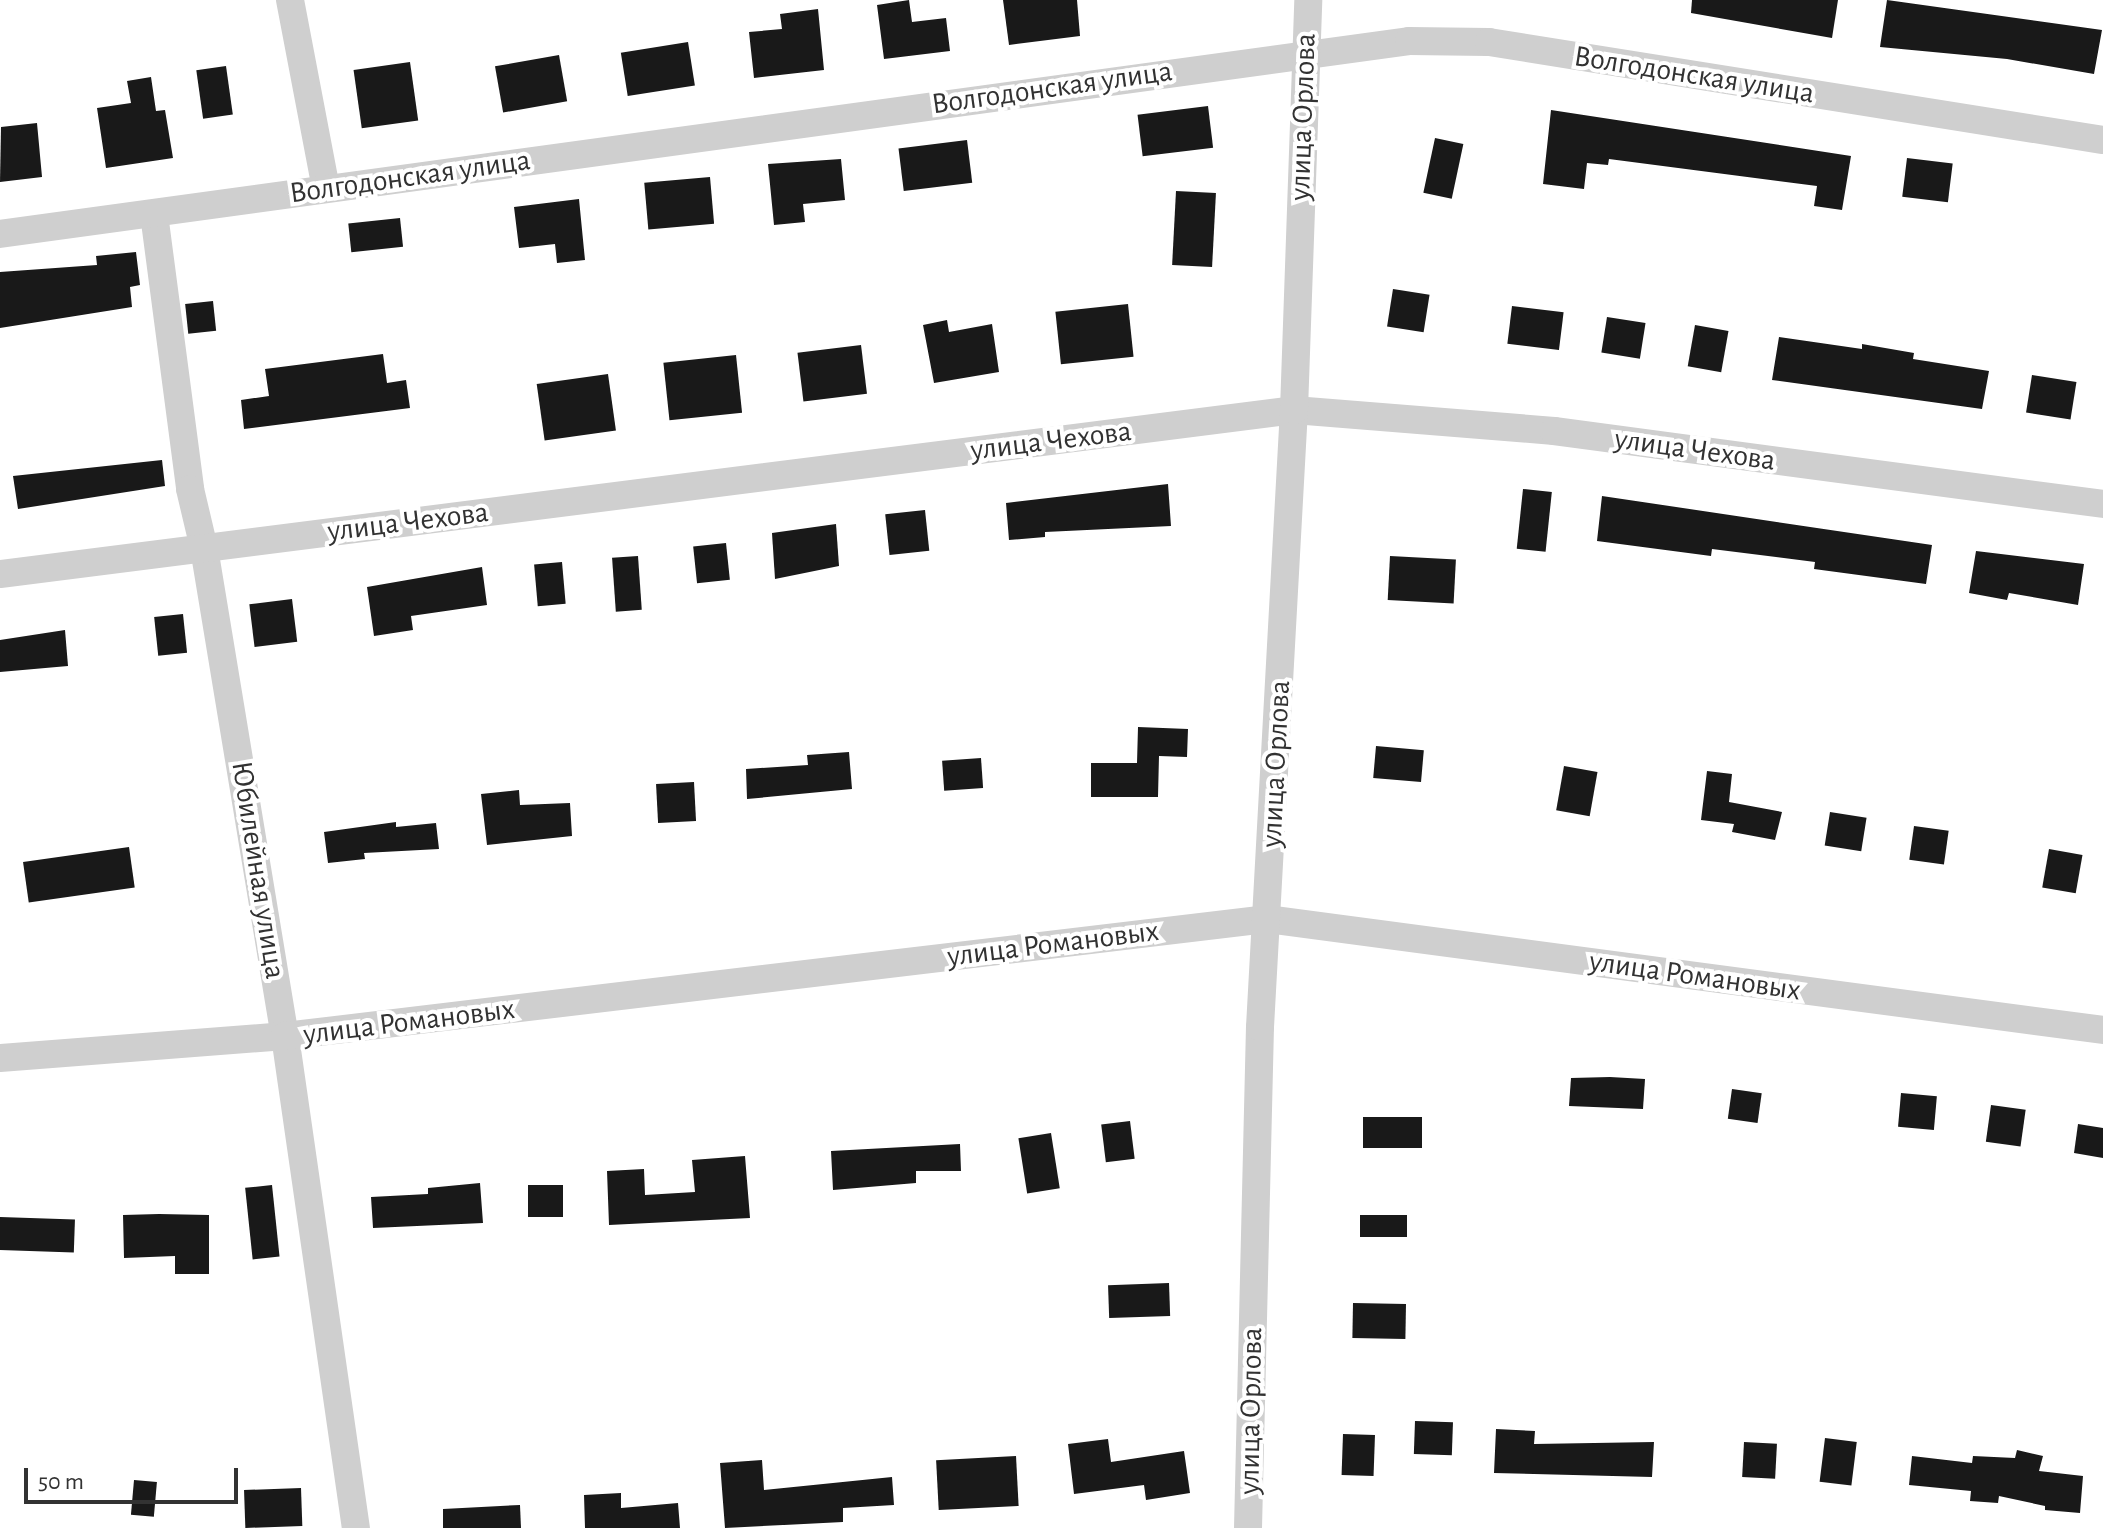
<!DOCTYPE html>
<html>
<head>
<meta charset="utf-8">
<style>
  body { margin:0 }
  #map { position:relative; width:2103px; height:1528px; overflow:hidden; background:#fff; font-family:"Alegreya Sans",sans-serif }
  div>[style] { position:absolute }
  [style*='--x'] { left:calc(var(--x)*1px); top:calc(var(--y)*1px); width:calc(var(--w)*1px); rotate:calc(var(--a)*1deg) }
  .building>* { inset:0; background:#191919; transform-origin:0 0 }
  .street>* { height:28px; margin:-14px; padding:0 14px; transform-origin:14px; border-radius:14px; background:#cfcfcf }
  span { translate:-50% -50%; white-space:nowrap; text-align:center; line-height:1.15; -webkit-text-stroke:8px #fff; paint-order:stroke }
  .street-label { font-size:30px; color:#323232 }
  .scale { position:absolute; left:24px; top:1468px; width:214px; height:36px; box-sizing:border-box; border:4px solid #323232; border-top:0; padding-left:10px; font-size:24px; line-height:28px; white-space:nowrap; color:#323232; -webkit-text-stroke:6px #fff; paint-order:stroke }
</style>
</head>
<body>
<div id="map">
  <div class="building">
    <i style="clip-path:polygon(909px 0,912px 22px,946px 18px,950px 51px,884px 59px,877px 5px)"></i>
    <i style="clip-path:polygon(1003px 0,1077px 0,1080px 36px,1009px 45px)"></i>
    <i style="clip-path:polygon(1692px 0,1838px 0,1832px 38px,1691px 13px)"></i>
    <i style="clip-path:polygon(1887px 0,2102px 30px,2094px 74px,2007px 59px,1880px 47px)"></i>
    <i style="clip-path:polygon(818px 9px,824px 70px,754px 78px,749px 32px,782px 29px,780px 14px)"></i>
    <i style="left:688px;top:42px;width:44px;height:68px;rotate:81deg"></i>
    <i style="left:559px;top:55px;width:47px;height:65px;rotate:80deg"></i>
    <i style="left:410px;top:62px;width:59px;height:57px;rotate:82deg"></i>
    <i style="left:226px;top:66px;width:49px;height:30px;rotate:82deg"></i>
    <i style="clip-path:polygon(151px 77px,156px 111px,165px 110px,173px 158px,106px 168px,97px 108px,131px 103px,127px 81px)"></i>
    <i style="left:1208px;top:106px;width:42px;height:71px;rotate:83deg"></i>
    <i style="clip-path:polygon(1551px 110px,1851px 156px,1842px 210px,1814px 206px,1817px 186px,1609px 159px,1608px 165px,1587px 163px,1584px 189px,1543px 184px)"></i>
    <i style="clip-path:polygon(37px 123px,42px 177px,0 182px,1px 127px)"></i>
    <i style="left:1435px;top:138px;width:29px;height:56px;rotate:12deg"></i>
    <i style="left:967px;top:140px;width:43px;height:69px;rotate:83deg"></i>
    <i style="left:1907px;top:158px;width:46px;height:39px;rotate:7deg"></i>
    <i style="clip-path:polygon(841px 159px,845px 200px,803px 204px,805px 222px,774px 225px,768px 164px)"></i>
    <i style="left:710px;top:177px;width:47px;height:66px;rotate:85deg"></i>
    <i style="left:1176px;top:191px;width:40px;height:74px;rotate:3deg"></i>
    <i style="clip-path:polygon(579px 199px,585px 260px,557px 263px,555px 244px,519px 248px,514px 207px)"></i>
    <i style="left:400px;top:218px;width:29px;height:52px;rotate:84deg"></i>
    <i style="clip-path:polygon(136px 252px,140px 285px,130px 287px,132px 307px,0 328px,0 272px,97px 265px,96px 256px)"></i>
    <i style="left:1393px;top:289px;width:37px;height:38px;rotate:9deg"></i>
    <i style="left:213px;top:301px;width:30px;height:28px;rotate:84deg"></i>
    <i style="left:1128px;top:304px;width:53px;height:73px;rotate:84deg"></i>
    <i style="left:1512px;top:306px;width:52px;height:38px;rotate:7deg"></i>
    <i style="left:1607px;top:317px;width:39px;height:36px;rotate:9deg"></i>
    <i style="clip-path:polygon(947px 320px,949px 332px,992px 324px,999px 372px,934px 383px,923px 325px)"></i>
    <i style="left:1695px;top:325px;width:34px;height:42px;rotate:10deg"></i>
    <i style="clip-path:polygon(1779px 337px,1862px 349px,1862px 344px,1914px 353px,1913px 359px,1989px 371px,1982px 409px,1772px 380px)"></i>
    <i style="left:861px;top:345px;width:49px;height:64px;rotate:83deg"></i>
    <i style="clip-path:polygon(383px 354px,387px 383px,406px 380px,410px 408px,244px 429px,241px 400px,269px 396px,265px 369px)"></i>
    <i style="left:736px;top:355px;width:58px;height:73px;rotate:84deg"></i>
    <i style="left:608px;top:374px;width:57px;height:72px;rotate:82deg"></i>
    <i style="left:2032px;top:375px;width:45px;height:38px;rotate:9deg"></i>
    <i style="clip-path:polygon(162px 460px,165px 486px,18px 509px,13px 476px)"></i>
    <i style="clip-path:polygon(1168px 484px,1171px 526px,1045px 532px,1045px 537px,1009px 540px,1006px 503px)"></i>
    <i style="left:1523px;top:489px;width:29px;height:60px;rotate:6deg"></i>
    <i style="clip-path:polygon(1602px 496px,1932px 545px,1926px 584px,1814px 569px,1815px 562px,1712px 549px,1711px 556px,1597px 541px)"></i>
    <i style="left:925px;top:510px;width:41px;height:40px;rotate:84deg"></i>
    <i style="clip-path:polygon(836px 524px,839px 566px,775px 579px,772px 533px)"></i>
    <i style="left:726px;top:543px;width:37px;height:33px;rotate:84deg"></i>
    <i style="clip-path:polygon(1976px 551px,2084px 564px,2078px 605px,2009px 593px,2007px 600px,1969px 593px)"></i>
    <i style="left:638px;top:556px;width:54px;height:26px;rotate:86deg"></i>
    <i style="left:1390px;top:556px;width:66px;height:44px;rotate:3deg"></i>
    <i style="left:562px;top:562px;width:42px;height:28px;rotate:85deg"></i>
    <i style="clip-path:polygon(482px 567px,487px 605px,411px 616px,413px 630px,374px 636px,367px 587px)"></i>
    <i style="left:292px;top:599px;width:43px;height:43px;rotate:83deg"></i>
    <i style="left:183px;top:614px;width:39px;height:29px;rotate:84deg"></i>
    <i style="clip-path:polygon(65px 630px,68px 666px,0 672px,0 640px)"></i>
    <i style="clip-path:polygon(1138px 727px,1188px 729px,1187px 757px,1159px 756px,1158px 797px,1091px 797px,1091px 763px,1137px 763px)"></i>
    <i style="left:1376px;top:746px;width:48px;height:32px;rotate:5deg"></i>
    <i style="clip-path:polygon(849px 752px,852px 789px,747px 799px,746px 769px,808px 765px,807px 755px)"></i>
    <i style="left:981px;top:758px;width:30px;height:39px;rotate:86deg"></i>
    <i style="left:1564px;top:766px;width:34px;height:45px;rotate:10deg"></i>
    <i style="clip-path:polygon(1707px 771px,1732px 774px,1729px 802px,1782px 812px,1775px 840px,1732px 832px,1734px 824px,1701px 820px)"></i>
    <i style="left:694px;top:782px;width:39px;height:38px;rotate:87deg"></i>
    <i style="clip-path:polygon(519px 790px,520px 805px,570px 803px,572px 836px,487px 845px,481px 794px)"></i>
    <i style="left:1830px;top:812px;width:37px;height:34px;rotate:9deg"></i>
    <i style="clip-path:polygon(396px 822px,396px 827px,436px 823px,439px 849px,364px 853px,365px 859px,328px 863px,324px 832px)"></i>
    <i style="left:1914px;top:826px;width:35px;height:34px;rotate:8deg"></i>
    <i style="left:129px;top:847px;width:41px;height:107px;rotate:82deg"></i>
    <i style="left:2049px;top:849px;width:34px;height:39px;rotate:10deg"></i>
    <i style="clip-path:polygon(1610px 1077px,1645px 1079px,1643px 1109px,1569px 1106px,1571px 1078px)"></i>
    <i style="left:1732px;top:1089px;width:30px;height:30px;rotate:8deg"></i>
    <i style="left:1901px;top:1093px;width:36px;height:34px;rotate:5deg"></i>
    <i style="left:1991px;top:1105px;width:35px;height:37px;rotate:8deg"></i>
    <i style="left:1363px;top:1117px;width:59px;height:31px"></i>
    <i style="left:1130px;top:1121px;width:38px;height:29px;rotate:83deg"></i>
    <i style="clip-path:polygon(2078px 1124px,2103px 1128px,2103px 1158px,2074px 1153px)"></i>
    <i style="left:1051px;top:1133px;width:56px;height:33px;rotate:81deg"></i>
    <i style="clip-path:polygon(960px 1144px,961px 1171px,916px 1171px,916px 1183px,833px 1190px,831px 1151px)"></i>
    <i style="clip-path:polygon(745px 1156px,750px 1218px,609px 1225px,607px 1171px,644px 1169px,645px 1195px,695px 1192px,692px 1160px)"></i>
    <i style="clip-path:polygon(480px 1183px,483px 1223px,373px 1228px,371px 1197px,428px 1194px,428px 1188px)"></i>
    <i style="left:272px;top:1185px;width:72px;height:27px;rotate:84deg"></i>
    <i style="left:563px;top:1185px;width:32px;height:35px;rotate:90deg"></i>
    <i style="clip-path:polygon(159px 1214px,209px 1215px,209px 1274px,175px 1274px,175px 1256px,124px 1258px,123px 1215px)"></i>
    <i style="left:1360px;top:1215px;width:47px;height:22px"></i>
    <i style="left:0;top:1217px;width:75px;height:33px;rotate:2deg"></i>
    <i style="left:1169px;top:1283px;width:33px;height:61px;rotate:88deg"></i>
    <i style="left:1353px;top:1303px;width:53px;height:35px;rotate:1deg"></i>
    <i style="left:1415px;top:1421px;width:38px;height:33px;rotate:2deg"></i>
    <i style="clip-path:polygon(1496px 1429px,1535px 1431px,1534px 1444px,1654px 1442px,1652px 1477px,1494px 1473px)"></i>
    <i style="left:1343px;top:1434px;width:32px;height:41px;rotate:2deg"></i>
    <i style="left:1825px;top:1438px;width:32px;height:44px;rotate:7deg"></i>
    <i style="clip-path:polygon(1108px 1439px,1111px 1462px,1184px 1451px,1190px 1493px,1146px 1500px,1144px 1485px,1074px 1494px,1068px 1444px)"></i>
    <i style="left:1744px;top:1442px;width:33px;height:35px;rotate:3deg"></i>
    <i style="clip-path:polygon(2017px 1450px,2043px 1456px,2039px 1471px,2083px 1476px,2080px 1513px,2045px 1510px,2045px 1506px,1999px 1496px,1998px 1503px,1970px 1501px,1971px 1491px,1909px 1485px,1912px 1456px,1972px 1463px,1973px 1456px,2015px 1458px)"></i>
    <i style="left:1016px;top:1456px;width:50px;height:80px;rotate:87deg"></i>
    <i style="clip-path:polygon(762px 1460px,764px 1490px,892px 1477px,894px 1505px,843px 1508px,843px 1522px,725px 1528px,720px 1463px)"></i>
    <i style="left:134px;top:1480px;width:23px;height:35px;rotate:5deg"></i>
    <i style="left:301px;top:1488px;width:38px;height:57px;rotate:88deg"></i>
    <i style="clip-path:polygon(621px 1493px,621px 1508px,678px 1503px,680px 1528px,585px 1528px,584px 1495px)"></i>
    <i style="clip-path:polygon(520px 1505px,521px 1528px,443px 1528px,443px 1509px)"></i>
  </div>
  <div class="street">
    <i style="--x:290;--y:0;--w:191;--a:79.2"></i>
    <i style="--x:154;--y:214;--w:277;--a:82.5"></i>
    <i style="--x:190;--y:489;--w:61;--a:76.7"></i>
    <i style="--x:204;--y:548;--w:495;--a:80.6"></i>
    <i style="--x:285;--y:1036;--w:497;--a:81.8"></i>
    <i style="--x:0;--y:234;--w:1422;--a:-7.8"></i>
    <i style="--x:1409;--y:41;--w:80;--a:0.7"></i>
    <i style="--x:1489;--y:42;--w:622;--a:9.07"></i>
    <i style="--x:0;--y:574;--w:1304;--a:-7.22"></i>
    <i style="--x:1294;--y:410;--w:261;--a:4.6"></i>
    <i style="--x:1554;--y:431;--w:554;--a:7.57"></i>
    <i style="--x:0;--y:1058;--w:286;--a:-4.4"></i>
    <i style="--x:285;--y:1036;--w:990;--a:-6.79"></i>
    <i style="--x:1268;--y:919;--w:842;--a:7.57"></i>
    <i style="--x:1248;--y:1528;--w:501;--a:-88.63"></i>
    <i style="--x:1260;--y:1027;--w:618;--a:-86.85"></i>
    <i style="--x:1294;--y:410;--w:410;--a:-88"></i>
  </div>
  <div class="street-label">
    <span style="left:1694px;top:75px;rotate:9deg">Волгодонская улица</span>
    <span style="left:1052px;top:88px;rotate:-8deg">Волгодонская улица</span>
    <span style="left:1303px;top:117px;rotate:-88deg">улица Орлова</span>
    <span style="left:410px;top:177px;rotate:-8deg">Волгодонская улица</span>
    <span style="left:1051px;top:441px;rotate:-7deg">улица Чехова</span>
    <span style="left:1695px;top:450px;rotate:8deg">улица Чехова</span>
    <span style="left:408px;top:522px;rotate:-7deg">улица Чехова</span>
    <span style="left:1276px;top:764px;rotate:-87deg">улица Орлова</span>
    <span style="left:258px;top:870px;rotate:81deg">Юбилейная улица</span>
    <span style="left:1053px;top:944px;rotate:-7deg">улица Романовых</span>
    <span style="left:1695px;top:976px;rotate:8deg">улица Романовых</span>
    <span style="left:409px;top:1022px;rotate:-7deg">улица Романовых</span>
    <span style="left:1251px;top:1411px;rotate:-89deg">улица Орлова</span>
  </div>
  <div class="scale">50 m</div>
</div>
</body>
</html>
